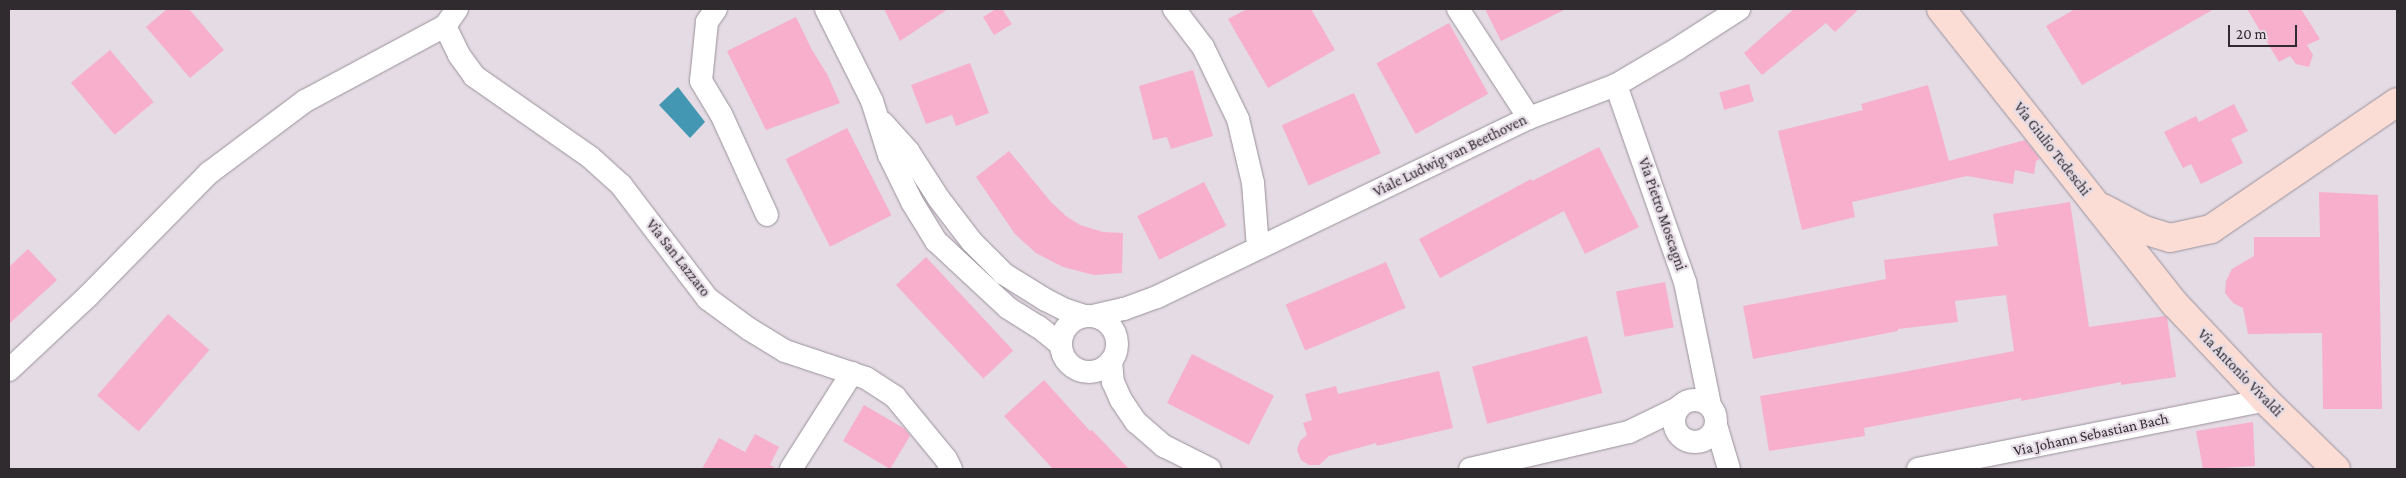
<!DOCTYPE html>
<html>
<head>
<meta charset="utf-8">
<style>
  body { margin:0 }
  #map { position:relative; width:2406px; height:478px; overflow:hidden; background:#e4dbe4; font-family:"Crimson Pro",serif }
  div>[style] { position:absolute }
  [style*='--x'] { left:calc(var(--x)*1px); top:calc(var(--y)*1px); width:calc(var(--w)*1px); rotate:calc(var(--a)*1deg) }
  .water>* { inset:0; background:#4397b3 }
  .building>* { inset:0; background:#f7afcc; transform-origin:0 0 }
  .roads { filter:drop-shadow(0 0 1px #9a919a) drop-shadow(0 0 1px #9a919a) }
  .street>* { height:22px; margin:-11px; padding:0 11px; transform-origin:11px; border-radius:11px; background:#fff }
  .street>.ring { margin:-11px; padding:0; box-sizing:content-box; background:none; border:22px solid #fff; border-radius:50% }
  .secondary>* { height:28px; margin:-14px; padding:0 14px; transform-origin:14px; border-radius:14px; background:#fbddd5 }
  span { translate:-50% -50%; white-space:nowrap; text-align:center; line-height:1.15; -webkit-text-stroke:4.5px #e4dbe4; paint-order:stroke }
  .street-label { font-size:15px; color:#2f2b2f }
  .frame { position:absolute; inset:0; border:10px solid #2f2b2f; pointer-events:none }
  .scale { position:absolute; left:2228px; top:25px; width:69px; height:22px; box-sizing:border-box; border:2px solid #2f2b2f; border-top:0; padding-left:6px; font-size:15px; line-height:18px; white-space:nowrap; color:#2f2b2f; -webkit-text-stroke:4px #e4dbe4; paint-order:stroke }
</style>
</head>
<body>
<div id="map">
  <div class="water">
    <i style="clip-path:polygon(678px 87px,705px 122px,690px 138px,659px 105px)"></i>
  </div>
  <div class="building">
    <i style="clip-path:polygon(167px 9px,189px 9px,224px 50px,190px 78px,146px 27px)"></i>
    <i style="clip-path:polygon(884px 9px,948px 9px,900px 41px)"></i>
    <i style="clip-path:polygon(996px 9px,1002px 9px,1012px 24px,994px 35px,983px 17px)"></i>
    <i style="clip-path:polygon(1247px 9px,1311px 9px,1335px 50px,1268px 88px,1228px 19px)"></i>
    <i style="clip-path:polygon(1485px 9px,1566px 9px,1501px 41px)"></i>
    <i style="clip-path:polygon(1794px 9px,1859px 9px,1835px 32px,1826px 23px,1762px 75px,1744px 53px)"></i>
    <i style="clip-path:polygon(2075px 9px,2214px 9px,2082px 85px,2046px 26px)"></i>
    <i style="clip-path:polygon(2247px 9px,2301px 9px,2320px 39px,2307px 45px,2313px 55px,2309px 67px,2296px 64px,2290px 56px,2279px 62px)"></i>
    <i style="clip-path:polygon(796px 17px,812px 50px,827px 74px,840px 103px,766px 130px,727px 51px)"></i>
    <i style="left:1449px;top:23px;width:81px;height:83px;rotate:61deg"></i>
    <i style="left:110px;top:50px;width:68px;height:51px;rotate:50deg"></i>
    <i style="clip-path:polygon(970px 63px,989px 113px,956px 126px,952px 115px,926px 124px,911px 85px)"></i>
    <i style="clip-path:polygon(1193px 70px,1213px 136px,1171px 149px,1167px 137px,1153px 140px,1139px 86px)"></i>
    <i style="left:1749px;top:84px;width:18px;height:31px;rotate:74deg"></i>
    <i style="clip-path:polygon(1928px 85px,1949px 161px,2025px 140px,2040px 159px,2036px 161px,2034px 174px,2015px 170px,2013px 184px,1967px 176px,1852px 202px,1855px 217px,1802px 230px,1778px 131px,1863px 110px,1861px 104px)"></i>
    <i style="left:1354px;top:93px;width:66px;height:79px;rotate:66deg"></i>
    <i style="clip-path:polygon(2234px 104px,2248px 131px,2231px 139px,2243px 163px,2201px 184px,2191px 164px,2183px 168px,2164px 132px,2196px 116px,2199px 122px)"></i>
    <i style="left:847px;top:128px;width:98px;height:69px;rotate:63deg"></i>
    <i style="clip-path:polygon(1599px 147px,1639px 227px,1585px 254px,1564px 211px,1440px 278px,1419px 239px,1531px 179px,1532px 181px)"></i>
    <i style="clip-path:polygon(1009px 151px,1051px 202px,1066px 216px,1080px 225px,1103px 232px,1123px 233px,1122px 273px,1094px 275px,1063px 267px,1036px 253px,1015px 234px,976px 177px)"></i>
    <i style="left:1204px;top:182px;width:49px;height:75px;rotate:63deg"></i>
    <i style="clip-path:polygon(2319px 192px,2378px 195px,2382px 409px,2323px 409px,2322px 333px,2248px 334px,2243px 308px,2233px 303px,2225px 293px,2226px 281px,2232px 269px,2254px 256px,2254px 237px,2320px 237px)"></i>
    <i style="clip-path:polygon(2070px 202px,2089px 327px,2165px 316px,2167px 318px,2176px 377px,2121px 385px,2121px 382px,2021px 401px,2021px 398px,1864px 428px,1865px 436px,1769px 451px,1760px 396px,1887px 375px,2014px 351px,2006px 295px,1955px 301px,1958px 322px,1898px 329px,1898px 331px,1753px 359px,1743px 306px,1886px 279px,1884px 260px,1998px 246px,1993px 214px)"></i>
    <i style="clip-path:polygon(28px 249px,57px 280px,9px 324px,9px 267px)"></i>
    <i style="left:926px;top:257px;width:128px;height:41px;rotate:47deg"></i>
    <i style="left:1386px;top:262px;width:50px;height:109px;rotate:67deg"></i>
    <i style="left:1665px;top:282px;width:46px;height:50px;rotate:79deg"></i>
    <i style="left:168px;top:314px;width:55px;height:108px;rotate:41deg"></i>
    <i style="left:1587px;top:336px;width:59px;height:119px;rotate:75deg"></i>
    <i style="left:1192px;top:354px;width:92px;height:55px;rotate:27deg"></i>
    <i style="clip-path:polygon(1439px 371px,1453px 428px,1377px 446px,1376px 443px,1329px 456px,1319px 465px,1309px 465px,1301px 460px,1297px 450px,1300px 441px,1307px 435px,1303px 423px,1312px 420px,1305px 394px,1336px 386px,1338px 394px)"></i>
    <i style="clip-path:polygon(1044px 380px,1090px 431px,1092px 430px,1129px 469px,1053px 469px,1004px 416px)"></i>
    <i style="clip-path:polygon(864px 405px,905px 429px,910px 436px,890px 469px,843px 441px)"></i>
    <i style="clip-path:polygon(2253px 422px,2255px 466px,2203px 469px,2196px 431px)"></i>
    <i style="clip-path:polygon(755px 434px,779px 447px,770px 465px,777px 469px,702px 469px,719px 438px,745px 452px)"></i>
  </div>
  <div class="roads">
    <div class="street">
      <i style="--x:457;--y:9;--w:21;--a:125"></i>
      <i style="--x:445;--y:26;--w:32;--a:64"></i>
      <i style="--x:459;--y:55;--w:26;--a:54"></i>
      <i style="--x:474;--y:76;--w:141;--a:34.9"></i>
      <i style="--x:590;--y:157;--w:42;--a:42.1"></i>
      <i style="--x:621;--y:185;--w:143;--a:52.7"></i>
      <i style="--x:708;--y:299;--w:51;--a:36.2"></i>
      <i style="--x:749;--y:329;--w:42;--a:31.4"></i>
      <i style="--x:785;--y:351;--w:85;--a:18.4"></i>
      <i style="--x:866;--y:378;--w:35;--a:33"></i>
      <i style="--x:895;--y:397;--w:80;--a:50.6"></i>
      <i style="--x:946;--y:459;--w:11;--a:63"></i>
      <i style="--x:716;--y:9;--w:16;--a:125"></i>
      <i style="--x:707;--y:22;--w:59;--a:95.8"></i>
      <i style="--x:701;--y:81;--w:39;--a:59"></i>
      <i style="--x:721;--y:114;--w:111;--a:65.5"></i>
      <i style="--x:826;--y:9;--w:103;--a:63.4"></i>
      <i style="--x:872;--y:101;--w:57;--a:72.5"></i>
      <i style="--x:889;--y:155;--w:52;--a:63.9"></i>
      <i style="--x:912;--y:202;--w:46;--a:58.4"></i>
      <i style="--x:936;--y:241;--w:98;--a:42.9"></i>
      <i style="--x:1008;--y:308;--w:36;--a:32"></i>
      <i style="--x:1039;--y:327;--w:28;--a:39"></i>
      <i style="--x:1174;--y:9;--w:48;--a:52.7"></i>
      <i style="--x:1203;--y:47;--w:80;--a:64.1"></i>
      <i style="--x:1238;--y:119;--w:66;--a:76.8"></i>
      <i style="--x:1253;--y:183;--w:65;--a:85.6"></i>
      <i style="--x:1458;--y:9;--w:130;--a:56.9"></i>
      <i style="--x:1616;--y:85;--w:209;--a:70.7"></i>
      <i style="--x:1685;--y:282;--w:126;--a:78.5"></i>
      <i style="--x:883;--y:123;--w:38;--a:48"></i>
      <i style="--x:908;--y:151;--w:57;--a:57.1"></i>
      <i style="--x:939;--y:199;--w:54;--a:52.5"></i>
      <i style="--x:972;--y:242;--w:45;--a:45"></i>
      <i style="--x:1004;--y:274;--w:49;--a:31.8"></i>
      <i style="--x:1046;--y:300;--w:22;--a:27"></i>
      <i style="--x:1066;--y:310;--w:20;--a:18"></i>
      <i style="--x:1093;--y:316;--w:32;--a:-13"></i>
      <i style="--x:1124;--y:309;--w:35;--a:-20"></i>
      <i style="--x:1157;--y:297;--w:413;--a:-25.7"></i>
      <i style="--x:1529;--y:118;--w:93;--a:-20.8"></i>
      <i style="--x:1616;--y:85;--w:71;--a:-30.5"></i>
      <i style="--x:1677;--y:49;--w:74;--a:-32.8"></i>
      <i class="ring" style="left:1061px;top:316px;width:34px;height:34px"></i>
      <i style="--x:1111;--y:361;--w:21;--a:85"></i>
      <i style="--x:1113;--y:382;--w:20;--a:66"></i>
      <i style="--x:1121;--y:400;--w:27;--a:56"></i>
      <i style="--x:1136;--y:422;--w:37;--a:41"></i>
      <i style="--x:1164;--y:446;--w:51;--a:26.6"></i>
      <i style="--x:9;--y:370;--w:108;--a:-43.1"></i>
      <i style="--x:88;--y:296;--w:173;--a:-45.5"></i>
      <i style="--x:209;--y:173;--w:120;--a:-36.9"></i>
      <i style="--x:305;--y:101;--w:159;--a:-28.2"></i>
      <i class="ring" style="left:1674px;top:400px;width:20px;height:20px"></i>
      <i style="--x:1716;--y:425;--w:46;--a:73.5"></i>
      <i style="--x:791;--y:469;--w:114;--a:-57.6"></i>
      <i style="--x:1470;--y:469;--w:163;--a:-13.1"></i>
      <i style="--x:1629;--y:432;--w:55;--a:-26.1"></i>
      <i style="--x:1918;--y:469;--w:354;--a:-11.2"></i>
    </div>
    <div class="secondary">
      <i style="--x:1941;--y:9;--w:377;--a:51.6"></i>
      <i style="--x:2175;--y:304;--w:132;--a:46.8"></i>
      <i style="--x:2265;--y:400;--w:99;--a:44.2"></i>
      <i style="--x:2103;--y:208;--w:47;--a:28.2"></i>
      <i style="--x:2144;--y:230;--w:27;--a:17"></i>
      <i style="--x:2170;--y:238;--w:42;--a:-12.4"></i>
      <i style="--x:2211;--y:229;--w:225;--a:-34.3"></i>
    </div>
  </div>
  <div class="street-label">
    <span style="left:2052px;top:149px;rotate:52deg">Via Giulio Tedeschi</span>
    <span style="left:1450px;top:156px;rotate:-26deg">Viale Ludwig van Beethoven</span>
    <span style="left:1662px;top:214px;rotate:71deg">Via Pietro Moscagni</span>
    <span style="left:678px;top:258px;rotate:52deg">Via San Lazzaro</span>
    <span style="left:2240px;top:373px;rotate:46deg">Via Antonio Vivaldi</span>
    <span style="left:2091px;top:435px;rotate:-12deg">Via Johann Sebastian Bach</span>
  </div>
  <div class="frame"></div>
  <div class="scale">20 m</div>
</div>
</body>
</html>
